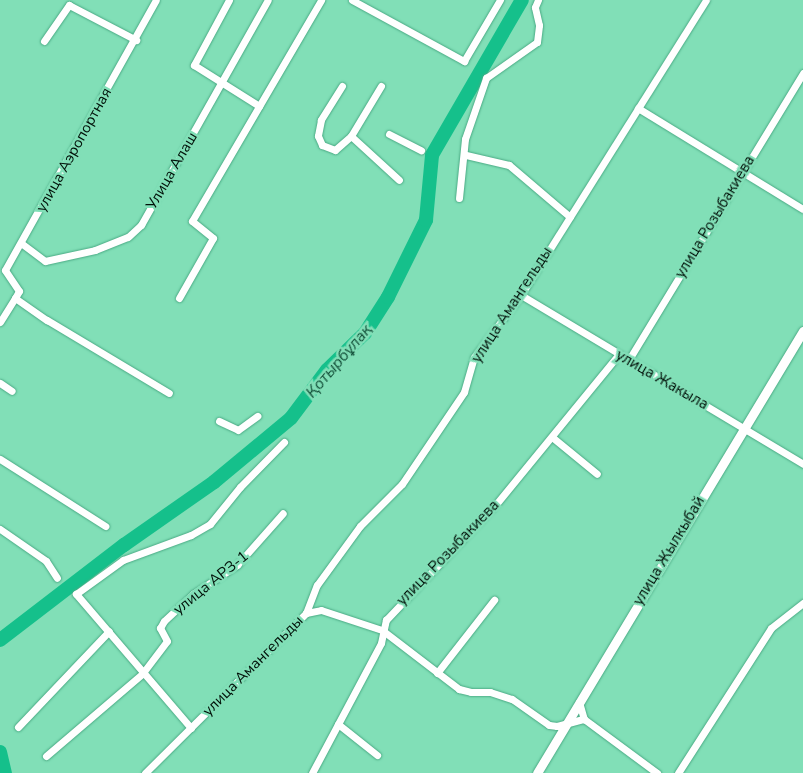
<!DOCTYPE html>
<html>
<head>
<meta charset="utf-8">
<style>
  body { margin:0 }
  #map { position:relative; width:803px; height:773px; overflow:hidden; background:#81dfb7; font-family:"Nunito Sans",sans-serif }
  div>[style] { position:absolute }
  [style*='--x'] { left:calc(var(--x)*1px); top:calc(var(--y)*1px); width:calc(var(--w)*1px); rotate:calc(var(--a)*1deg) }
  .river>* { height:14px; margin:-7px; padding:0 7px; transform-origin:7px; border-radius:7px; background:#15c08b }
  .roads { filter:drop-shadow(0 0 1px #4aaa84) drop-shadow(0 0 1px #4aaa84) }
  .minor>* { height:7px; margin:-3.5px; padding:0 3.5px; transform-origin:3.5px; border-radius:3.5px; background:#fff }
  .tertiary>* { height:9px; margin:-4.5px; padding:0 4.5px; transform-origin:4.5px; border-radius:4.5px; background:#fff }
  span { translate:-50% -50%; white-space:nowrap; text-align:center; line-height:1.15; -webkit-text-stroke:5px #81dfb7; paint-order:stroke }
  .street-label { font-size:15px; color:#001008 }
  .water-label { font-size:16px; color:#134f39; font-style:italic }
</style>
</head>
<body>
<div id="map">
  <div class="river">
    <i style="--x:0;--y:640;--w:156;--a:-37.5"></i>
    <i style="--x:124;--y:545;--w:110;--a:-35"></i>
    <i style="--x:214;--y:482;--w:100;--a:-39.7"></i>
    <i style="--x:291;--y:418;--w:60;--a:-53.1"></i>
    <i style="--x:327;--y:370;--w:53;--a:-44.2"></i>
    <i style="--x:365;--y:333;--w:43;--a:-57.4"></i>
    <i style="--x:388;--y:297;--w:86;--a:-63.7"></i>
    <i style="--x:426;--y:220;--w:65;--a:-84.7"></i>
    <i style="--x:432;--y:155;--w:179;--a:-59.9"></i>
    <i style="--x:0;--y:752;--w:22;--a:77"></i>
  </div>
  <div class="roads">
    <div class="minor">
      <i style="--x:229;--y:0;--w:74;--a:118.3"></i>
      <i style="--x:194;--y:65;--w:77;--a:32.2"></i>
      <i style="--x:352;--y:0;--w:128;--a:28.6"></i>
      <i style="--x:464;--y:61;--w:71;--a:-59.5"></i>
      <i style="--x:44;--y:41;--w:44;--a:-55.2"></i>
      <i style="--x:69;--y:5;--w:76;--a:27.6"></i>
      <i style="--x:342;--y:86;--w:40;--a:122"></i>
      <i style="--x:321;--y:120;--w:16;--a:101"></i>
      <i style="--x:318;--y:136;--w:10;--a:66"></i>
      <i style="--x:322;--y:145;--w:14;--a:21"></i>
      <i style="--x:335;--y:150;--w:21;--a:-41"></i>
      <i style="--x:381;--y:86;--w:58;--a:121"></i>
      <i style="--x:351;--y:136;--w:65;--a:42.5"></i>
      <i style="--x:638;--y:108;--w:193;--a:31.5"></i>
      <i style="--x:389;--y:134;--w:36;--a:27"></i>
      <i style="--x:466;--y:155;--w:44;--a:13.1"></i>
      <i style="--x:509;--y:165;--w:80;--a:40.4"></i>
      <i style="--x:459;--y:198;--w:59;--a:-84.2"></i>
      <i style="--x:465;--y:139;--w:65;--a:-71"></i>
      <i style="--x:486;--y:78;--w:62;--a:-35.2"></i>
      <i style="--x:537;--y:42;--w:17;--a:-83"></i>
      <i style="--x:539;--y:25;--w:18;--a:-103"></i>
      <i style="--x:535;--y:7;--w:8;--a:-67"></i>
      <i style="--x:21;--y:243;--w:30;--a:37"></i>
      <i style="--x:45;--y:261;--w:51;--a:-12.4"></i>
      <i style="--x:95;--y:250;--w:35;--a:-22"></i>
      <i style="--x:128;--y:237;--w:18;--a:-43"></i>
      <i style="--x:141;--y:225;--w:258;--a:-60.6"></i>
      <i style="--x:521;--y:295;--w:329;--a:30.9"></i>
      <i style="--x:15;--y:298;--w:8;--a:-60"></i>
      <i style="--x:19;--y:291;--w:25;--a:-124"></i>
      <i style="--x:5;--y:270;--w:309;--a:-60.8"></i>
      <i style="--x:179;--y:298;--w:69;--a:-60.5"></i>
      <i style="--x:213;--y:238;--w:27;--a:-141"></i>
      <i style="--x:192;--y:221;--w:256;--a:-59.7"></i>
      <i style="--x:0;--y:322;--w:28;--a:-58"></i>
      <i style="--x:15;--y:298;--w:39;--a:35"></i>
      <i style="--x:47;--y:320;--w:142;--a:30.9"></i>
      <i style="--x:628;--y:361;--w:337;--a:-58.7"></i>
      <i style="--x:0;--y:383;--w:14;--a:34"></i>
      <i style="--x:219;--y:421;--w:21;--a:25"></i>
      <i style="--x:238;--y:430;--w:24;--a:-36"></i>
      <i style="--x:552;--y:437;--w:58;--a:39.4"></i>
      <i style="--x:0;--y:459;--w:125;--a:32.5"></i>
      <i style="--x:0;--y:529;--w:56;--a:34.8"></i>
      <i style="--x:46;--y:561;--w:20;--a:57"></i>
      <i style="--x:306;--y:613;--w:15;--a:-11"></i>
      <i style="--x:321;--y:610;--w:64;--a:18.2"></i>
      <i style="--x:382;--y:630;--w:97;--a:37.5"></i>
      <i style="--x:459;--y:689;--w:12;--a:14"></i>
      <i style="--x:471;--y:692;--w:19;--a:0"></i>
      <i style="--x:490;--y:692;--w:23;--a:18"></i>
      <i style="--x:512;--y:699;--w:45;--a:35.1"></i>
      <i style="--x:549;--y:725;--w:8;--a:7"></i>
      <i style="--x:557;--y:726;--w:28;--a:-15"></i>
      <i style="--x:584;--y:719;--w:91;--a:36.5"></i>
      <i style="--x:437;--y:673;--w:93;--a:-52"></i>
      <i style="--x:579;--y:702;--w:18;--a:74"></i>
      <i style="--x:338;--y:724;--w:50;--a:38.5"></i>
      <i style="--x:18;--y:727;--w:132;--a:-46.5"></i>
      <i style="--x:191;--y:728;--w:177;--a:-130.6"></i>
      <i style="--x:76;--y:594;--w:58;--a:-35.9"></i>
      <i style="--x:123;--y:560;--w:72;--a:-20.2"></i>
      <i style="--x:191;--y:535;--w:22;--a:-30"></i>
      <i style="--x:210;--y:524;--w:48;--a:-51"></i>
      <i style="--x:240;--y:487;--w:63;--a:-45.6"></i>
      <i style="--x:46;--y:756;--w:126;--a:-40.5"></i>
      <i style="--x:142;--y:674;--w:41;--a:-52.9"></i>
      <i style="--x:167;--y:641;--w:15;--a:-118"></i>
      <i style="--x:160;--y:628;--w:8;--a:-60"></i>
      <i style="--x:164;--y:621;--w:40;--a:-43"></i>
      <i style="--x:193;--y:594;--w:53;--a:-33.4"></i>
      <i style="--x:237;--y:565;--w:69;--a:-48.5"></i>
      <i style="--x:145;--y:773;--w:227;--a:-44.8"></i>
      <i style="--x:306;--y:613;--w:30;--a:-69"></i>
      <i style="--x:317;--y:585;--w:73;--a:-53.9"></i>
      <i style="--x:360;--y:526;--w:59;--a:-45"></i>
      <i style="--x:402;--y:484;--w:111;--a:-56"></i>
      <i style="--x:464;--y:392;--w:36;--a:-74"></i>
      <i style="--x:474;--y:357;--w:78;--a:-52.8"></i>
      <i style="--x:521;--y:295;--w:348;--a:-57.9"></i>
      <i style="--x:312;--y:773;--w:147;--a:-62"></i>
      <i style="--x:381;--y:643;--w:24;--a:-78"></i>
      <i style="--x:386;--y:620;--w:161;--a:-46.5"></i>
      <i style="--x:497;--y:503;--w:191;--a:-50.7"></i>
      <i style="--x:678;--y:773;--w:172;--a:-57.3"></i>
      <i style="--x:771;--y:628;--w:41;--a:-38"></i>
    </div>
    <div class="tertiary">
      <i style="--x:537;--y:773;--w:516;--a:-58.96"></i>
    </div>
  </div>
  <div class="street-label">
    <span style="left:74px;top:150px;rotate:-61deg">улица Аэропортная</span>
    <span style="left:172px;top:171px;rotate:-60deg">Улица Алаш</span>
    <span style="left:715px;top:217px;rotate:-59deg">улица Розыбакиева</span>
    <span style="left:512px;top:305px;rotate:-57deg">улица Амангельды</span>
    <span style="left:662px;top:380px;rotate:30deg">улица Жакыла</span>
    <span style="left:669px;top:551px;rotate:-59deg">улица Жылкыбай</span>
    <span style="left:448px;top:553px;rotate:-46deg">улица Розыбакиева</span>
    <span style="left:211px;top:583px;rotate:-39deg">улица АРЗ-1</span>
    <span style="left:253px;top:666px;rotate:-45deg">улица Амангельды</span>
  </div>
  <div class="water-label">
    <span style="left:339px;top:361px;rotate:-49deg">Қотырбұлақ</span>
  </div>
</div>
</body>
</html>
